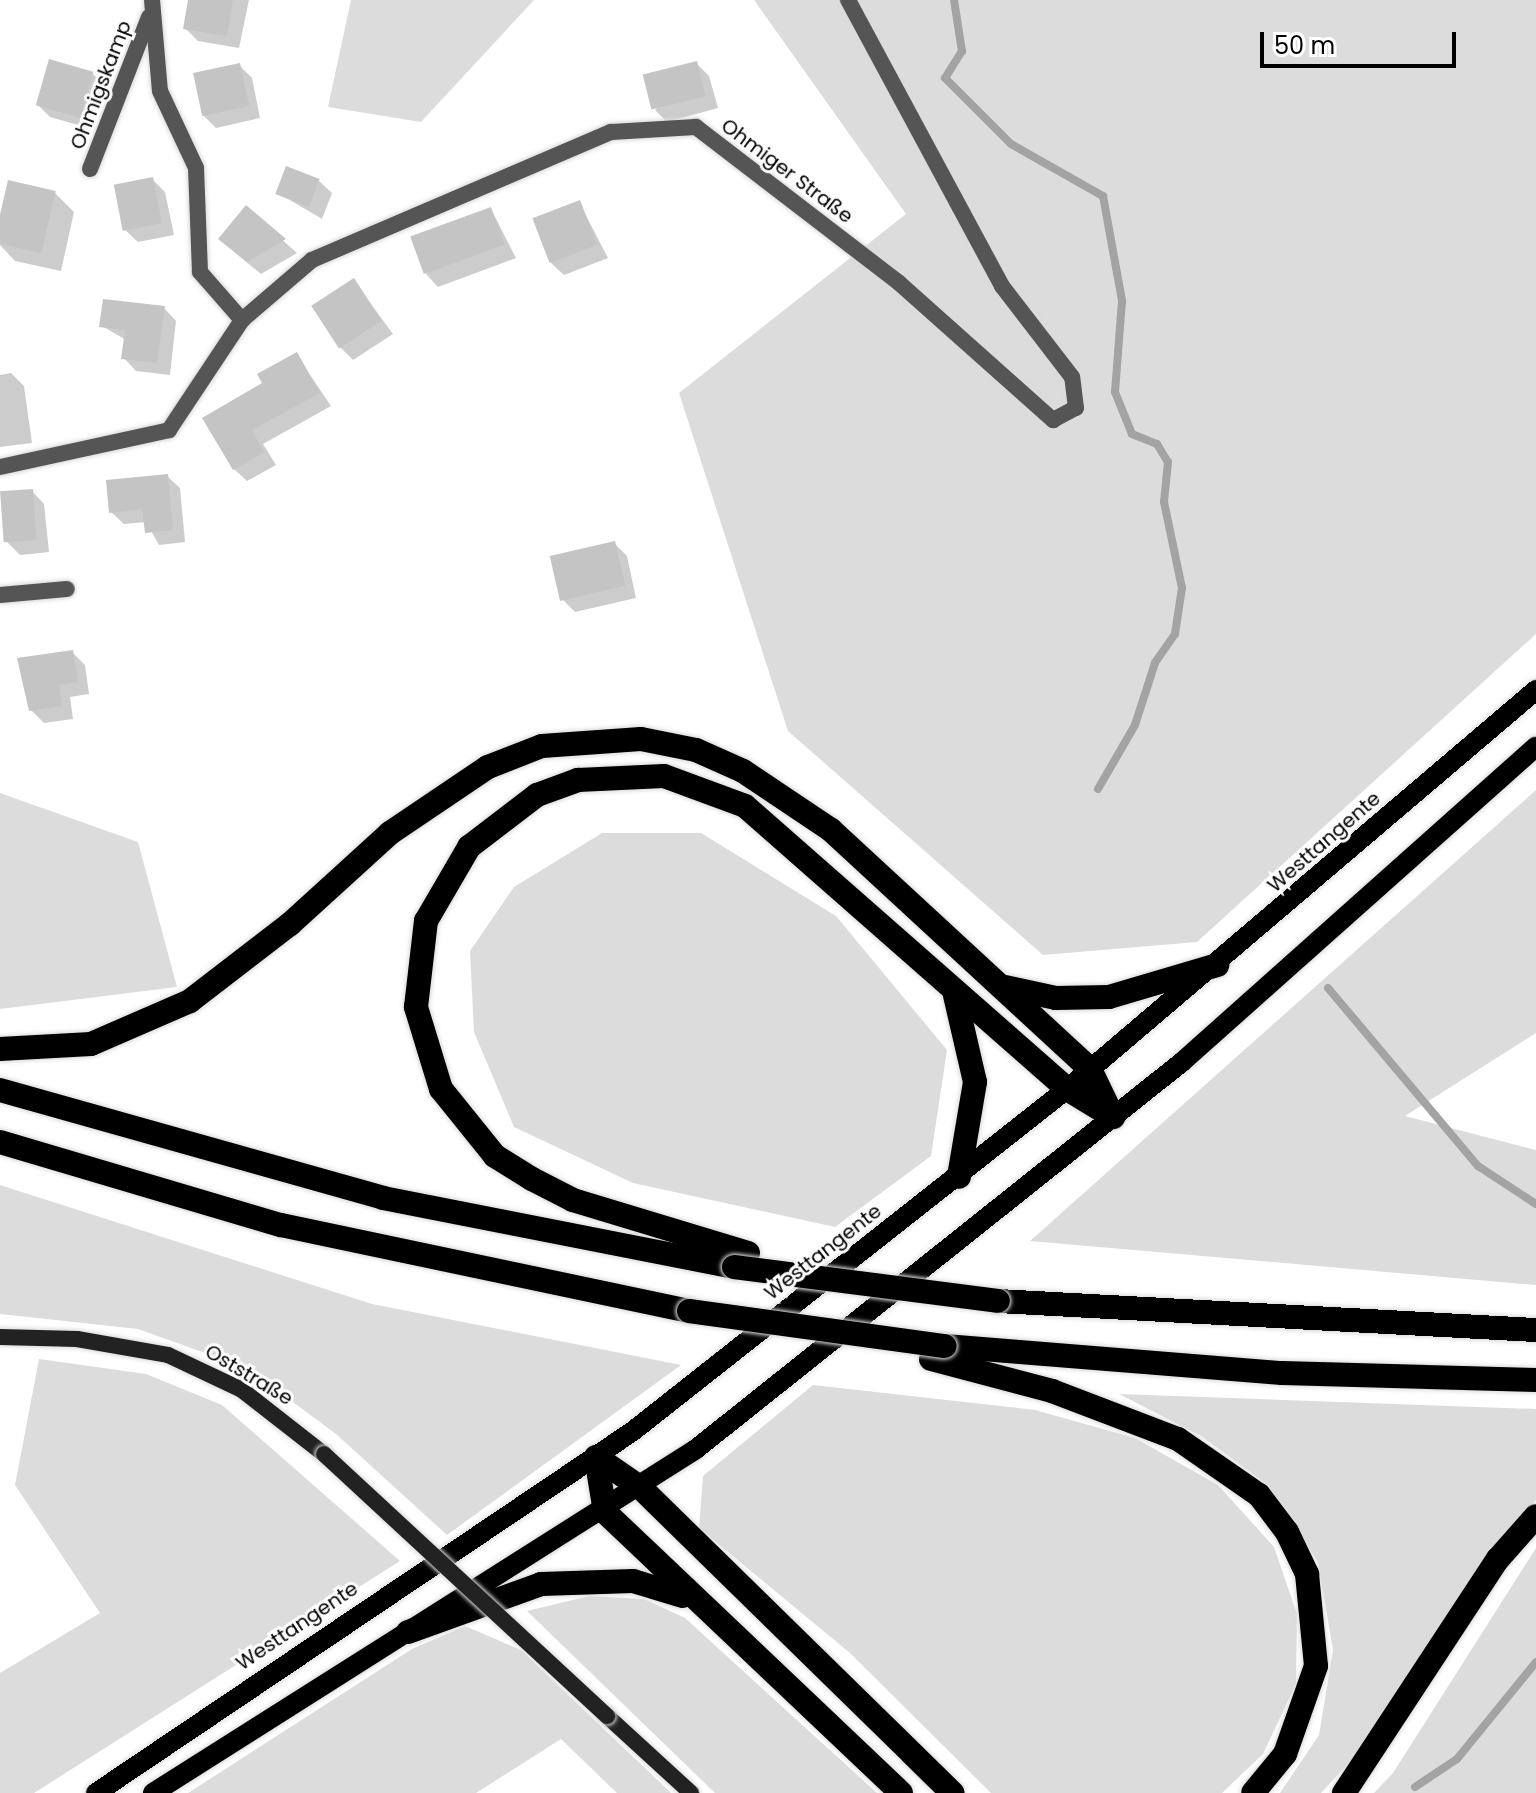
<!DOCTYPE html>
<html>
<head>
<meta charset="utf-8">
<style>
  body { margin:0 }
  #map { position:relative; width:1536px; height:1793px; overflow:hidden; background:#fff; font-family:Poppins,sans-serif }
  div>[style] { position:absolute }
  [style*='--x'] { left:calc(var(--x)*1px); top:calc(var(--y)*1px); width:calc(var(--w)*1px); rotate:calc(var(--a)*1deg) }
  .green>* { inset:0; background:#dcdcdc }
  .shadow>* { inset:0; background:#0003 }
  .stream>* { height:8px; margin:-4px; padding:0 4px; transform-origin:4px; border-radius:4px; background:#a3a3a3 }
  .building>* { inset:0; background:#c4c4c4; transform-origin:0 0 }
  .roads { filter:drop-shadow(0 0 2px #dbdbdb) drop-shadow(0 0 2px #dbdbdb) }
  .street>* { height:16px; margin:-8px; padding:0 8px; transform-origin:8px; border-radius:8px; background:#555 }
  .secondary>* { height:16px; margin:-8px; padding:0 8px; transform-origin:8px; border-radius:8px; background:#222 }
  .primary>* { height:20px; margin:-10px; padding:0 10px; transform-origin:10px; border-radius:10px; background:#000 }
  .highway>* { height:24px; margin:-12px; padding:0 12px; transform-origin:12px; border-radius:12px; background:#000 }
  .bridges { filter:drop-shadow(0 0 2px #dbdbdb) drop-shadow(0 0 2px #dbdbdb) }
  .secondary-bridge>* { height:16px; margin:-8px; padding:0 8px; transform-origin:8px; border-radius:8px; background:#222 }
  .highway-bridge>* { height:24px; margin:-12px; padding:0 12px; transform-origin:12px; border-radius:12px; background:#000 }
  span { translate:-50% -50%; white-space:nowrap; text-align:center; line-height:1.15; -webkit-text-stroke:6px #fff; paint-order:stroke }
  .street-label { font-size:20px; color:#000 }
  .scale { position:absolute; left:1260px; top:32px; width:196px; height:36px; box-sizing:border-box; border:4px solid #000; border-top:0; padding-left:10px; font-size:24px; line-height:28px; white-space:nowrap; color:#000; -webkit-text-stroke:6px #fff; paint-order:stroke }
</style>
</head>
<body>
<div id="map">
  <div class="green">
    <i style="clip-path:polygon(351px 0,534px 0,421px 122px,328px 107px)"></i>
    <i style="clip-path:polygon(754px 0,1536px 0,1536px 634px,1197px 942px,1043px 955px,788px 731px,679px 393px,906px 214px)"></i>
    <i style="clip-path:polygon(1536px 790px,1536px 1033px,1405px 1116px,1536px 1150px,1536px 1285px,1030px 1241px)"></i>
    <i style="clip-path:polygon(0 793px,138px 842px,177px 987px,0 1009px)"></i>
    <i style="clip-path:polygon(602px 833px,701px 833px,836px 916px,947px 1050px,931px 1156px,835px 1227px,633px 1183px,514px 1127px,474px 1032px,470px 951px,514px 887px)"></i>
    <i style="clip-path:polygon(0 1185px,372px 1304px,681px 1365px,447px 1535px,336px 1434px,247px 1368px,138px 1329px,0 1314px)"></i>
    <i style="clip-path:polygon(39px 1359px,146px 1374px,222px 1405px,400px 1561px,34px 1793px,0 1793px,0 1673px,100px 1613px,15px 1485px)"></i>
    <i style="clip-path:polygon(813px 1385px,1035px 1410px,1135px 1438px,1218px 1485px,1274px 1547px,1297px 1614px,1296px 1684px,1263px 1754px,1222px 1793px,991px 1793px,850px 1653px,699px 1528px,703px 1476px)"></i>
    <i style="clip-path:polygon(1119px 1394px,1536px 1409px,1536px 1500px,1493px 1546px,1369px 1741px,1321px 1793px,1280px 1793px,1319px 1735px,1333px 1650px,1318px 1562px,1268px 1485px,1201px 1436px)"></i>
    <i style="clip-path:polygon(1536px 1548px,1536px 1793px,1374px 1793px,1393px 1773px)"></i>
    <i style="clip-path:polygon(589px 1596px,644px 1599px,685px 1618px,877px 1793px,715px 1793px,527px 1611px)"></i>
    <i style="clip-path:polygon(465px 1626px,521px 1650px,671px 1793px,617px 1793px,561px 1739px,476px 1793px,188px 1793px,412px 1649px)"></i>
  </div>
  <div class="shadow">
    <i style="clip-path:polygon(190px 0,249px 0,239px 48px,198px 41px,185px 28px)"></i>
    <i style="clip-path:polygon(697px 64px,709px 76px,718px 108px,667px 122px,655px 110px)"></i>
    <i style="clip-path:polygon(239px 65px,252px 78px,260px 118px,216px 128px,203px 115px)"></i>
    <i style="clip-path:polygon(92px 73px,105px 86px,92px 129px,50px 117px,37px 104px)"></i>
    <i style="clip-path:polygon(152px 179px,165px 192px,174px 235px,138px 242px,125px 230px)"></i>
    <i style="clip-path:polygon(319px 181px,332px 193px,322px 219px,278px 193px)"></i>
    <i style="clip-path:polygon(9px 183px,55px 193px,74px 212px,61px 271px,15px 261px,0 245px)"></i>
    <i style="clip-path:polygon(579px 202px,608px 258px,564px 275px,551px 263px)"></i>
    <i style="clip-path:polygon(246px 208px,297px 253px,261px 274px,233px 251px)"></i>
    <i style="clip-path:polygon(491px 209px,516px 258px,438px 287px,426px 274px)"></i>
    <i style="clip-path:polygon(354px 281px,393px 334px,353px 360px,340px 347px)"></i>
    <i style="clip-path:polygon(164px 308px,176px 321px,170px 375px,136px 371px,124px 358px,126px 340px,102px 326px)"></i>
    <i style="clip-path:polygon(296px 354px,331px 406px,263px 444px,276px 465px,247px 481px,234px 469px,264px 384px)"></i>
    <i style="clip-path:polygon(11px 373px,24px 386px,32px 443px,0 447px,0 375px)"></i>
    <i style="clip-path:polygon(167px 476px,180px 488px,185px 542px,159px 545px,146px 522px,124px 524px,111px 512px)"></i>
    <i style="clip-path:polygon(32px 491px,44px 504px,49px 552px,20px 555px,7px 542px)"></i>
    <i style="clip-path:polygon(614px 543px,627px 556px,636px 598px,575px 612px,562px 599px)"></i>
    <i style="clip-path:polygon(73px 653px,85px 665px,89px 694px,70px 697px,73px 719px,44px 723px,31px 710px)"></i>
  </div>
  <div class="stream">
    <i style="--x:954;--y:0;--w:52;--a:81.1"></i>
    <i style="--x:962;--y:51;--w:32;--a:122"></i>
    <i style="--x:945;--y:78;--w:93;--a:45"></i>
    <i style="--x:1011;--y:144;--w:106;--a:29.5"></i>
    <i style="--x:1103;--y:196;--w:107;--a:79.7"></i>
    <i style="--x:1122;--y:301;--w:91;--a:94.4"></i>
    <i style="--x:1115;--y:392;--w:45;--a:68"></i>
    <i style="--x:1132;--y:434;--w:27;--a:22"></i>
    <i style="--x:1157;--y:444;--w:21;--a:59"></i>
    <i style="--x:1168;--y:462;--w:40;--a:95.7"></i>
    <i style="--x:1164;--y:502;--w:88;--a:78.2"></i>
    <i style="--x:1182;--y:588;--w:47;--a:98.7"></i>
    <i style="--x:1175;--y:634;--w:35;--a:125"></i>
    <i style="--x:1155;--y:663;--w:65;--a:107.9"></i>
    <i style="--x:1135;--y:725;--w:74;--a:120"></i>
    <i style="--x:1328;--y:988;--w:233;--a:49.9"></i>
    <i style="--x:1478;--y:1166;--w:69;--a:33.2"></i>
    <i style="--x:1415;--y:1787;--w:50;--a:-33.7"></i>
    <i style="--x:1457;--y:1759;--w:125;--a:-50.8"></i>
  </div>
  <div class="building">
    <i style="clip-path:polygon(188px 0,233px 0,227px 36px,183px 29px)"></i>
    <i style="left:49px;top:59px;width:46px;height:48px;rotate:16deg"></i>
    <i style="left:697px;top:61px;width:36px;height:56px;rotate:76deg"></i>
    <i style="left:240px;top:63px;width:44px;height:48px;rotate:78deg"></i>
    <i style="left:286px;top:166px;width:36px;height:30px;rotate:21deg"></i>
    <i style="left:153px;top:177px;width:47px;height:40px;rotate:79deg"></i>
    <i style="left:8px;top:180px;width:49px;height:64px;rotate:13deg"></i>
    <i style="left:580px;top:200px;width:48px;height:51px;rotate:69deg"></i>
    <i style="clip-path:polygon(246px 205px,286px 239px,247px 262px,218px 239px)"></i>
    <i style="left:491px;top:207px;width:40px;height:86px;rotate:70deg"></i>
    <i style="left:354px;top:278px;width:51px;height:51px;rotate:57deg"></i>
    <i style="clip-path:polygon(103px 299px,165px 306px,157px 363px,121px 359px,125px 330px,99px 327px)"></i>
    <i style="clip-path:polygon(297px 352px,320px 393px,252px 430px,264px 452px,233px 470px,202px 418px,262px 383px,257px 374px)"></i>
    <i style="clip-path:polygon(168px 474px,173px 530px,145px 533px,142px 509px,109px 513px,106px 480px)"></i>
    <i style="left:33px;top:489px;width:51px;height:33px;rotate:86deg"></i>
    <i style="left:615px;top:541px;width:46px;height:67px;rotate:77deg"></i>
    <i style="clip-path:polygon(73px 650px,78px 682px,59px 685px,62px 706px,29px 711px,17px 658px)"></i>
  </div>
  <div class="roads">
    <div class="street">
      <i style="--x:152;--y:0;--w:91;--a:85"></i>
      <i style="--x:160;--y:91;--w:85;--a:64.9"></i>
      <i style="--x:196;--y:168;--w:104;--a:87.8"></i>
      <i style="--x:200;--y:272;--w:64;--a:48.8"></i>
      <i style="--x:90;--y:169;--w:163;--a:-68.8"></i>
      <i style="--x:0;--y:467;--w:173;--a:-12.3"></i>
      <i style="--x:169;--y:430;--w:132;--a:-56.4"></i>
      <i style="--x:242;--y:320;--w:92;--a:-40.6"></i>
      <i style="--x:312;--y:260;--w:325;--a:-23.2"></i>
      <i style="--x:611;--y:132;--w:85;--a:-3.4"></i>
      <i style="--x:696;--y:127;--w:255;--a:37.5"></i>
      <i style="--x:898;--y:282;--w:208;--a:41.7"></i>
      <i style="--x:1053;--y:420;--w:26;--a:-28"></i>
      <i style="--x:1076;--y:408;--w:31;--a:-97"></i>
      <i style="--x:1072;--y:377;--w:115;--a:-127.6"></i>
      <i style="--x:1002;--y:286;--w:325;--a:-118.3"></i>
      <i style="--x:0;--y:595;--w:67;--a:-5.1"></i>
    </div>
    <div class="secondary">
      <i style="--x:0;--y:1337;--w:77;--a:1.5"></i>
      <i style="--x:77;--y:1339;--w:92;--a:10"></i>
      <i style="--x:168;--y:1355;--w:82;--a:25.3"></i>
      <i style="--x:242;--y:1390;--w:104;--a:38"></i>
      <i style="--x:607;--y:1716;--w:114;--a:42.5"></i>
    </div>
    <div class="primary">
      <i style="--x:96;--y:1793;--w:648;--a:-33.98"></i>
      <i style="--x:633;--y:1431;--w:553;--a:-38.24"></i>
      <i style="--x:1067;--y:1089;--w:616;--a:-40.39"></i>
      <i style="--x:153;--y:1793;--w:643;--a:-32.35"></i>
      <i style="--x:696;--y:1449;--w:621;--a:-38.53"></i>
      <i style="--x:1182;--y:1062;--w:474;--a:-41.7"></i>
    </div>
    <div class="highway">
      <i style="--x:1005;--y:987;--w:52;--a:12.2"></i>
      <i style="--x:1056;--y:998;--w:53;--a:-1.1"></i>
      <i style="--x:1109;--y:997;--w:113;--a:-16.5"></i>
      <i style="--x:954;--y:991;--w:93;--a:77"></i>
      <i style="--x:975;--y:1082;--w:96;--a:99.6"></i>
      <i style="--x:0;--y:1049;--w:91;--a:-3.1"></i>
      <i style="--x:91;--y:1044;--w:108;--a:-23.5"></i>
      <i style="--x:190;--y:1001;--w:126;--a:-37.6"></i>
      <i style="--x:290;--y:924;--w:135;--a:-42.3"></i>
      <i style="--x:390;--y:833;--w:118;--a:-34"></i>
      <i style="--x:488;--y:767;--w:58;--a:-21.3"></i>
      <i style="--x:542;--y:746;--w:99;--a:-4"></i>
      <i style="--x:641;--y:739;--w:56;--a:11.3"></i>
      <i style="--x:696;--y:750;--w:51;--a:24.1"></i>
      <i style="--x:743;--y:771;--w:106;--a:33.8"></i>
      <i style="--x:831;--y:830;--w:352;--a:42.7"></i>
      <i style="--x:1090;--y:1069;--w:53;--a:64.4"></i>
      <i style="--x:0;--y:1090;--w:398;--a:15.7"></i>
      <i style="--x:383;--y:1198;--w:358;--a:11.1"></i>
      <i style="--x:0;--y:1142;--w:293;--a:16.5"></i>
      <i style="--x:281;--y:1225;--w:417;--a:11.9"></i>
      <i style="--x:748;--y:1253;--w:183;--a:-163.2"></i>
      <i style="--x:573;--y:1200;--w:46;--a:-152.9"></i>
      <i style="--x:532;--y:1179;--w:44;--a:-148.1"></i>
      <i style="--x:495;--y:1156;--w:86;--a:-128.9"></i>
      <i style="--x:441;--y:1089;--w:86;--a:-107"></i>
      <i style="--x:416;--y:1007;--w:87;--a:-83.4"></i>
      <i style="--x:426;--y:921;--w:86;--a:-59.8"></i>
      <i style="--x:469;--y:847;--w:86;--a:-37.4"></i>
      <i style="--x:537;--y:795;--w:44;--a:-20.1"></i>
      <i style="--x:578;--y:780;--w:86;--a:-2.7"></i>
      <i style="--x:664;--y:776;--w:86;--a:20.3"></i>
      <i style="--x:745;--y:806;--w:429;--a:41.3"></i>
      <i style="--x:1067;--y:1089;--w:54;--a:31.3"></i>
      <i style="--x:998;--y:1301;--w:539;--a:3.09"></i>
      <i style="--x:945;--y:1346;--w:338;--a:4.6"></i>
      <i style="--x:1282;--y:1373;--w:254;--a:1.6"></i>
      <i style="--x:931;--y:1359;--w:125;--a:14.8"></i>
      <i style="--x:1052;--y:1391;--w:135;--a:20.9"></i>
      <i style="--x:1178;--y:1439;--w:98;--a:34.7"></i>
      <i style="--x:1259;--y:1495;--w:46;--a:52.9"></i>
      <i style="--x:1287;--y:1532;--w:47;--a:64.5"></i>
      <i style="--x:1307;--y:1574;--w:92;--a:84.4"></i>
      <i style="--x:1316;--y:1666;--w:93;--a:109.4"></i>
      <i style="--x:1285;--y:1754;--w:50;--a:129.4"></i>
      <i style="--x:596;--y:1457;--w:55;--a:34.6"></i>
      <i style="--x:641;--y:1488;--w:436;--a:44.4"></i>
      <i style="--x:596;--y:1457;--w:56;--a:80.7"></i>
      <i style="--x:605;--y:1512;--w:408;--a:43.5"></i>
      <i style="--x:408;--y:1632;--w:141;--a:-19.8"></i>
      <i style="--x:541;--y:1584;--w:92;--a:-1.9"></i>
      <i style="--x:633;--y:1581;--w:52;--a:16.7"></i>
      <i style="--x:1344;--y:1793;--w:280;--a:-56.7"></i>
      <i style="--x:1498;--y:1559;--w:57;--a:-48.5"></i>
    </div>
  </div>
  <div class="bridges">
    <div class="secondary-bridge">
      <i style="--x:324;--y:1454;--w:386;--a:42.8"></i>
    </div>
    <div class="highway-bridge">
      <i style="--x:734;--y:1267;--w:266;--a:7.3"></i>
      <i style="--x:689;--y:1311;--w:258;--a:7.8"></i>
    </div>
  </div>
  <div class="street-label">
    <span style="left:101px;top:85px;rotate:-69deg">Ohmigskamp</span>
    <span style="left:787px;top:171px;rotate:37deg">Ohmiger Straße</span>
    <span style="left:1324px;top:842px;rotate:-41deg">Westtangente</span>
    <span style="left:823px;top:1252px;rotate:-38deg">Westtangente</span>
    <span style="left:249px;top:1375px;rotate:31deg">Oststraße</span>
    <span style="left:297px;top:1626px;rotate:-34deg">Westtangente</span>
  </div>
  <div class="scale">50 m</div>
</div>
</body>
</html>
